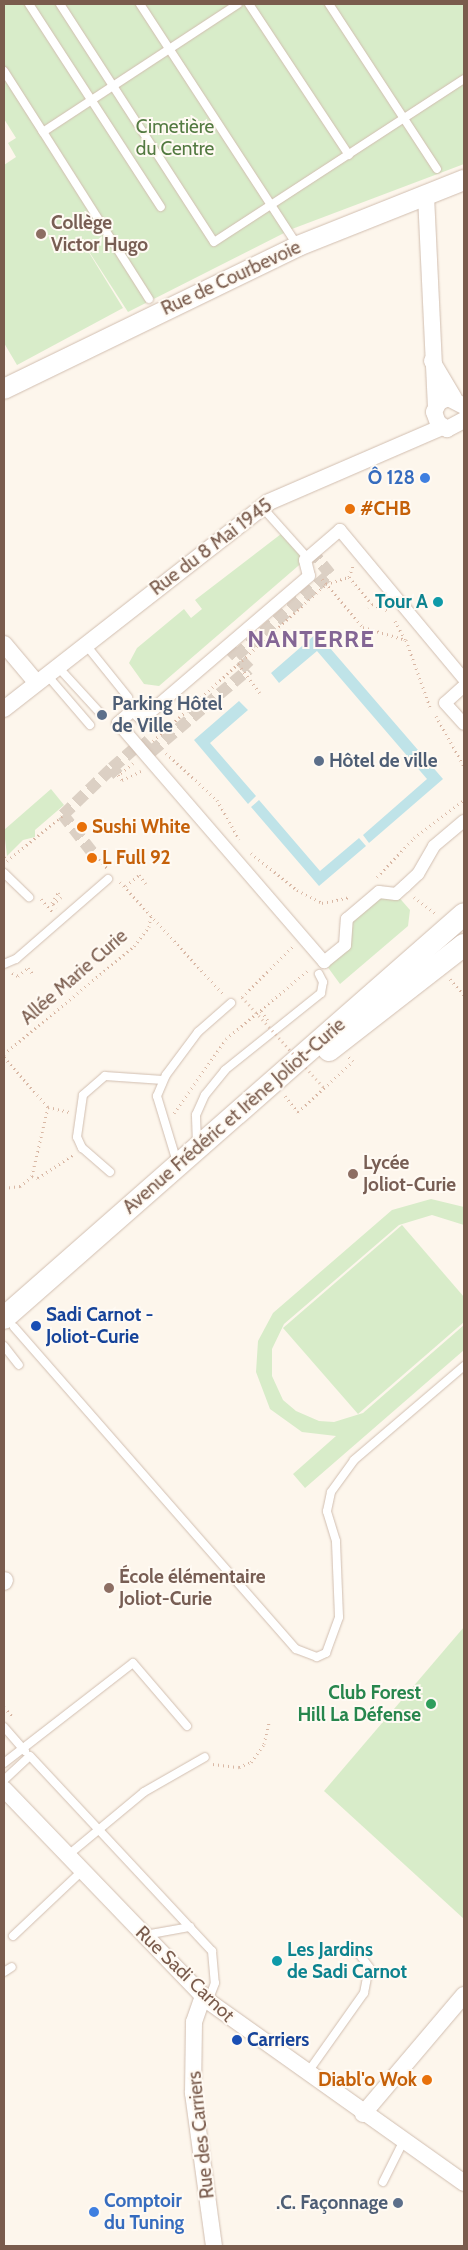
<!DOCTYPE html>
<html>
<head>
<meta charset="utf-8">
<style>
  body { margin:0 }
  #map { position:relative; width:468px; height:2250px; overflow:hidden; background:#fdf6ec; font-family:Cabin,sans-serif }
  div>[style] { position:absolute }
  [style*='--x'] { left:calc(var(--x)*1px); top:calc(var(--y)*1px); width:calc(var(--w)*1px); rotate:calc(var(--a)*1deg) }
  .green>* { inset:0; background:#d8ecc9 }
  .water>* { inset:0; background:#bfe3e8 }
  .pedestrian-tunnel>* { height:12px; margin-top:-6px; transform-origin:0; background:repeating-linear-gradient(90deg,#dcd0c4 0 12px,transparent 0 18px) }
  .path>* { height:3px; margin-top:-1.5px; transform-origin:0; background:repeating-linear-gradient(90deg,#d9b8a5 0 1px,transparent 0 5px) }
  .roads { filter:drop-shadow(0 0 1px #d1beb0) drop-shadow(0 0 1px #d1beb0) }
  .service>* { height:8px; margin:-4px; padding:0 4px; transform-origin:4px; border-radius:4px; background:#fff }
  .pedestrian>* { height:12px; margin:-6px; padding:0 6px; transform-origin:6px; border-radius:6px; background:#fff }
  .minor>* { height:16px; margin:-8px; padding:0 8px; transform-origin:8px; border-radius:8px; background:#fff }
  .tertiary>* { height:20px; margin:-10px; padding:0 10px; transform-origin:10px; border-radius:10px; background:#fff }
  .secondary>* { height:22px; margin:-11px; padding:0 11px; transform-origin:11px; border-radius:11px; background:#fff }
  .path-bridge>* { height:3px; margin-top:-1.5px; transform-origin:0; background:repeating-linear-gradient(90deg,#d9b8a5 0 1px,transparent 0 5px) }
  .dots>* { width:14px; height:14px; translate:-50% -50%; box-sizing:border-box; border:2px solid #fffaf3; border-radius:50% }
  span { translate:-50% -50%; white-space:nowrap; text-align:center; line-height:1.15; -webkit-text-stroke:4px #fffaf3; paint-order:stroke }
  .park-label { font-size:19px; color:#537a41 }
  .education-label { font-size:19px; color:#785e54; font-weight:700 }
  .left { translate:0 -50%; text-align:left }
  .street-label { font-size:19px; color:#7a5c4d }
  .shop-label { font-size:19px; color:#366cbe; font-weight:700 }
  .right { translate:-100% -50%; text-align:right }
  .food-label { font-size:19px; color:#c56008; font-weight:700 }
  .culture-label { font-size:19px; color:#0d838f; font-weight:700 }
  .service-label { font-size:19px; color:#4e5e75; font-weight:700 }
  .transit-label { font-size:19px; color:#164399; font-weight:700 }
  .leisure-label { font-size:19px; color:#27864d; font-weight:700 }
  .district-label { font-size:24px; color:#846695; font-weight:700; letter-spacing:1px }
  .frame { position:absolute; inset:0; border:5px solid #7a5c4d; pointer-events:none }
</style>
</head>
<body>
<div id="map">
  <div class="green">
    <i style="clip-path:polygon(4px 4px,464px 4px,464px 164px,292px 229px,128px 312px,77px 233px,123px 308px,17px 365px,4px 343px,4px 165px,16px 157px,8px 143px,16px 138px,4px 119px)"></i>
    <i style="clip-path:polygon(281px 534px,305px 560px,159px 686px,144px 684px,129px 663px,137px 648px,184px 609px,191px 618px,202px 609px,195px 600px)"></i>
    <i style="clip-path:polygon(51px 789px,64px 805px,35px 830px,35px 837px,23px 840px,7px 856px,4px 830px)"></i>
    <i style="clip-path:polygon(379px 892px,396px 894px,410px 910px,408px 926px,340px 984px,324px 962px,345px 945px,347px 919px)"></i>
    <i style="clip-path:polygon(431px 1199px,464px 1207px,464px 1225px,432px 1215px,399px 1225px,284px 1324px,272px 1349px,272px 1376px,283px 1400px,296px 1411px,319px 1421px,334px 1422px,363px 1413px,464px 1325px,464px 1350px,305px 1488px,293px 1474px,336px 1436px,302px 1432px,270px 1409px,256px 1372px,258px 1341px,273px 1313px,392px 1210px)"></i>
    <i style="clip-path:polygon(402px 1225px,464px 1297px,464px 1322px,358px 1414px,283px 1328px)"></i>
    <i style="clip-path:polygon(464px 1627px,464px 1919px,324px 1791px)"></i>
  </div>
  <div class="water">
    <i style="clip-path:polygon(317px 633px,443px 779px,369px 843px,363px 835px,427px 779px,317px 651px,279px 683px,271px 673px)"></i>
    <i style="clip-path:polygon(239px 701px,248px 710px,210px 743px,256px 796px,248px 804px,194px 740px)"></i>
    <i style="clip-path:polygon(259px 800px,320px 871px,359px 838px,366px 846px,319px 886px,251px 807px)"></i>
  </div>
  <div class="pedestrian-tunnel">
    <i style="--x:236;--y:656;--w:125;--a:-41.1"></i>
    <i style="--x:330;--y:574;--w:32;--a:-129"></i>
    <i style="--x:140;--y:740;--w:16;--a:47"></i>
    <i style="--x:151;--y:752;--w:128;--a:-40.3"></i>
    <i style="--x:249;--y:669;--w:32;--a:-134"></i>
    <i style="--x:118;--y:775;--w:9;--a:-131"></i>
    <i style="--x:112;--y:768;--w:40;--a:-41"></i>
    <i style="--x:92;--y:852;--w:47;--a:-128.1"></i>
    <i style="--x:63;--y:815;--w:68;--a:-43.8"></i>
  </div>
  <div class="path">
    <i style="--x:349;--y:577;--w:35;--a:50"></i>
    <i style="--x:372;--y:604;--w:5;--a:143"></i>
    <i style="--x:322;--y:579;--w:63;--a:49.5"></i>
    <i style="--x:363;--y:627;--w:45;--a:16.8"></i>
    <i style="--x:406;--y:640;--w:71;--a:70.3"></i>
    <i style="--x:372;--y:604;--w:16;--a:22"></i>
    <i style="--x:395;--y:621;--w:21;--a:62"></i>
    <i style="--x:238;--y:664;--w:36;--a:53"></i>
    <i style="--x:436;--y:716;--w:57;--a:60.8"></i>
    <i style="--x:153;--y:741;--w:234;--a:-42.2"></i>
    <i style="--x:326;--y:584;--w:24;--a:-17"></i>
    <i style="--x:349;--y:577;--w:12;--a:-70"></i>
    <i style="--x:166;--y:753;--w:69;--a:42.7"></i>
    <i style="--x:217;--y:800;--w:45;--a:60.6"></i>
    <i style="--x:133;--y:763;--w:19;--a:141"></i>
    <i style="--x:118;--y:775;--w:6;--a:51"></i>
    <i style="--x:122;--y:780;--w:21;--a:-25"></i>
    <i style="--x:92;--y:852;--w:22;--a:47"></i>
    <i style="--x:251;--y:853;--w:59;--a:38.8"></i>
    <i style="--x:297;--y:890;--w:28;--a:27"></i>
    <i style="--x:322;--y:903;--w:29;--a:-12"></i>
    <i style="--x:4;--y:857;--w:5;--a:53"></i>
    <i style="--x:7;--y:861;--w:72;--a:-39.4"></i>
    <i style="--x:377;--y:877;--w:54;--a:-46.5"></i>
    <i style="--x:414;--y:838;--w:63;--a:-37.2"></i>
    <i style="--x:120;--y:882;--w:154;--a:47.4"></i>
    <i style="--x:126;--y:886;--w:17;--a:-40"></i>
    <i style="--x:139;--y:875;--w:11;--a:52"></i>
    <i style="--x:414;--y:897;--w:26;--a:37"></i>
    <i style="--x:41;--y:899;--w:18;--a:49"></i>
    <i style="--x:52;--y:903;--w:12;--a:-59"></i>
    <i style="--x:58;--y:893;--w:5;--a:53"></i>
    <i style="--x:61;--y:897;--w:11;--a:139"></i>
    <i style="--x:53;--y:904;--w:5;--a:53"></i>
    <i style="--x:12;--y:973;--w:7;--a:27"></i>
    <i style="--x:18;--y:976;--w:13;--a:-39"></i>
    <i style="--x:28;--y:968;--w:8;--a:50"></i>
    <i style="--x:450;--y:979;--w:21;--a:49"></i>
    <i style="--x:242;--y:997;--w:72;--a:-45"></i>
    <i style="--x:261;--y:1011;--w:14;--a:54"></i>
    <i style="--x:4;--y:1054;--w:169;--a:-39.7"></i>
    <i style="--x:134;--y:946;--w:24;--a:-52"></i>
    <i style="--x:149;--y:927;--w:13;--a:-81"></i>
    <i style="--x:4;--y:1057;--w:67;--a:48.7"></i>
    <i style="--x:48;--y:1107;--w:71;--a:103.1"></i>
    <i style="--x:32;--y:1176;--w:16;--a:140"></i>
    <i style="--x:20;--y:1186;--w:16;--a:173"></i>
    <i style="--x:285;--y:1096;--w:21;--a:51"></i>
    <i style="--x:298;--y:1112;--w:75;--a:-42.8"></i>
    <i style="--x:353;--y:1061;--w:6;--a:-135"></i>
    <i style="--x:48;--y:1107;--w:23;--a:13"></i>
    <i style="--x:174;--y:1113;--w:90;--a:-54.9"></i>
    <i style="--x:226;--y:1039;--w:106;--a:-40"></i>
    <i style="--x:32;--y:1176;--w:6;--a:18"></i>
    <i style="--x:38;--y:1178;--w:43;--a:-33.7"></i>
    <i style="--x:4;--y:1707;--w:12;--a:48"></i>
    <i style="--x:213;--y:1764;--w:26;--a:7"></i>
    <i style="--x:239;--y:1767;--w:13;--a:-23"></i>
    <i style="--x:251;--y:1762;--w:22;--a:-54"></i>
    <i style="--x:264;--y:1744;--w:22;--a:-77"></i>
  </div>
  <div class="roads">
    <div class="service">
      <i style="--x:29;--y:4;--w:242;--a:57"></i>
      <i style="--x:60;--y:4;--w:283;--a:57.1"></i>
      <i style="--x:214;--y:242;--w:298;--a:-33.1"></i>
      <i style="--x:140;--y:4;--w:288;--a:56.9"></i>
      <i style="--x:249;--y:4;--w:181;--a:56.5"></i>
      <i style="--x:329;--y:4;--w:197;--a:56.8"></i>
      <i style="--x:4;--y:71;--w:72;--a:57.4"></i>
      <i style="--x:149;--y:299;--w:198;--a:-122.4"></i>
      <i style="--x:43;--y:132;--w:233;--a:-33.3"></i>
      <i style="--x:262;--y:507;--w:63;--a:48.2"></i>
      <i style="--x:86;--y:645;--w:67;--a:51.1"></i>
      <i style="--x:58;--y:667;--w:65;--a:47.5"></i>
      <i style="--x:47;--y:675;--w:66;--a:49.3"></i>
      <i style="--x:4;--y:873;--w:35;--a:44"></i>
      <i style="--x:4;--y:964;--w:13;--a:-23"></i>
      <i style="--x:16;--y:959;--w:122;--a:-41"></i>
      <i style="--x:197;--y:1145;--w:30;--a:-92"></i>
      <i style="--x:196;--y:1115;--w:22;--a:-66"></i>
      <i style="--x:205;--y:1095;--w:32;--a:-51"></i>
      <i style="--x:225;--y:1070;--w:123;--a:-38.7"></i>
      <i style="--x:321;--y:993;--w:11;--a:-80"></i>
      <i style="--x:323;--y:982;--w:9;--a:-117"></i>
      <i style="--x:177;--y:1162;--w:69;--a:-106.9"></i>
      <i style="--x:157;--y:1096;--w:23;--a:-67"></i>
      <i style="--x:166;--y:1075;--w:54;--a:-53.3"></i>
      <i style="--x:198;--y:1032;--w:44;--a:-41.3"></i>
      <i style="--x:110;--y:1172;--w:37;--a:-139"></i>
      <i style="--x:82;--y:1148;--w:12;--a:-114"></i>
      <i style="--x:77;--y:1137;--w:42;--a:-81.9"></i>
      <i style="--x:83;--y:1095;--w:29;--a:-41"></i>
      <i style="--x:105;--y:1076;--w:58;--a:3.9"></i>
      <i style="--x:14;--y:1327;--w:428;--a:48.8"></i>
      <i style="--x:296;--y:1649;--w:22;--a:21"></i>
      <i style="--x:317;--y:1657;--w:10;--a:-24"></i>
      <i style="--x:326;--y:1653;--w:38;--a:-70"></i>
      <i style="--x:339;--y:1617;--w:76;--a:-92.3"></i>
      <i style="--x:336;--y:1541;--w:31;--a:-107"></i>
      <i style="--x:327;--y:1511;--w:19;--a:-78"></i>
      <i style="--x:331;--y:1492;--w:39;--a:-54"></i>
      <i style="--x:354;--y:1460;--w:145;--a:-40.5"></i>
      <i style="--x:4;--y:1346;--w:24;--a:52"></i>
      <i style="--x:4;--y:1727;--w:32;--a:49"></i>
      <i style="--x:4;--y:1763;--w:163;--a:-37.8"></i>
      <i style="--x:133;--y:1663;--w:83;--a:49.4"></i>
      <i style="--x:4;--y:1780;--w:35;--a:-43"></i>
      <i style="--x:30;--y:1756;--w:267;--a:47"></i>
      <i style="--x:212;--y:1951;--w:32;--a:85"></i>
      <i style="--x:215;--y:1983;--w:19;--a:111"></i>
      <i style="--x:67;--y:1856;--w:100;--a:-39.7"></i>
      <i style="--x:144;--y:1792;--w:70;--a:-29.8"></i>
      <i style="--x:145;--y:1935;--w:46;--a:-10.1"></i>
      <i style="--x:13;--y:1936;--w:95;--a:-43.3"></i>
      <i style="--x:4;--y:1972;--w:9;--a:-32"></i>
      <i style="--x:308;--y:2072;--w:97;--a:-54.7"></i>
      <i style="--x:364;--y:1993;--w:26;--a:-79"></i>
      <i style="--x:369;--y:1967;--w:15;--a:-127"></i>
      <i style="--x:383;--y:2182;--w:45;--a:-63.4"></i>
    </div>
    <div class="pedestrian">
      <i style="--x:464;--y:679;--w:194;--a:-129.8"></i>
      <i style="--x:340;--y:530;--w:46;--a:139.4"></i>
      <i style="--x:305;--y:560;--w:16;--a:76"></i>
      <i style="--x:309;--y:576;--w:220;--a:139.4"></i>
      <i style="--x:142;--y:719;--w:13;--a:-135"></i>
      <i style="--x:133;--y:710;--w:20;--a:139"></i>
      <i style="--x:118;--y:723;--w:316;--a:49.2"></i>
      <i style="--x:324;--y:962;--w:27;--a:-39"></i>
      <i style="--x:345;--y:945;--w:26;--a:-86"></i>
      <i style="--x:347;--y:919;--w:42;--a:-40.2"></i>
      <i style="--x:379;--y:892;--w:17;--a:7"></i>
      <i style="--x:396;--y:894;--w:12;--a:-42"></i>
      <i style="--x:405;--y:886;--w:18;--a:-43"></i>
      <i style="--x:418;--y:874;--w:32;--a:-60"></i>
      <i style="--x:434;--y:846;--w:39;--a:-40"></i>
      <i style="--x:464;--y:686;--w:25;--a:138"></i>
      <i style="--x:445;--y:703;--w:28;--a:48"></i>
    </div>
    <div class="minor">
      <i style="--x:426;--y:196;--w:211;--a:87.3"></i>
      <i style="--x:432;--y:361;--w:43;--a:59.3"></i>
      <i style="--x:464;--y:406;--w:18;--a:-153"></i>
      <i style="--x:448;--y:398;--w:10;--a:156"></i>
      <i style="--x:439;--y:402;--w:11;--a:117"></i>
      <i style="--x:434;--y:412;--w:12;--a:70"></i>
      <i style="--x:438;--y:423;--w:11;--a:34"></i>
      <i style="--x:447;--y:429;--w:19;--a:-28"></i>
      <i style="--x:4;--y:644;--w:50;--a:49.9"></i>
      <i style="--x:4;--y:709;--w:336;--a:-38"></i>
      <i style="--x:269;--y:502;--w:189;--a:-23.4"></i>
      <i style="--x:4;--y:1582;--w:2;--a:-63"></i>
      <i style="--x:4;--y:1789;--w:294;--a:46.1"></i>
      <i style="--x:208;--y:2001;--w:314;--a:35.4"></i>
      <i style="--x:203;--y:1996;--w:28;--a:109"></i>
      <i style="--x:194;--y:2022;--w:71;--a:90.8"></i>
      <i style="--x:193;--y:2093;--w:154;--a:82.2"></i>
      <i style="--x:363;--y:2114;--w:156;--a:-49.7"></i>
    </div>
    <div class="tertiary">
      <i style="--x:4;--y:389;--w:327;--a:-25.9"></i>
      <i style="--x:298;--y:246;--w:179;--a:-21.7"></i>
    </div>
    <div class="secondary">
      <i style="--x:329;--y:1050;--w:171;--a:-37.9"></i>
      <i style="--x:4;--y:1318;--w:612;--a:-41.29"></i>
    </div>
  </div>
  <div class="path-bridge">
    <i style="--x:242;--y:997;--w:124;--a:47.9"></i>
  </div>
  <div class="dots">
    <i style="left:41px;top:234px;background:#8d6e63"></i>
    <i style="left:425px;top:478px;background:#3f7fe0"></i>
    <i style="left:350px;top:509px;background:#e8710a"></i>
    <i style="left:438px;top:602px;background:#0f9aa8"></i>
    <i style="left:102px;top:715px;background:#5c6f8a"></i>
    <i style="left:319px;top:761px;background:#5c6f8a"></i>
    <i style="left:82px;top:827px;background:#e8710a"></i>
    <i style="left:92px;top:858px;background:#e8710a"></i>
    <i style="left:353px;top:1174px;background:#8d6e63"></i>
    <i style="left:36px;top:1326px;background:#1a4fb4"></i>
    <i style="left:109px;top:1588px;background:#8d6e63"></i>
    <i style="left:431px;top:1704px;background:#2e9e5b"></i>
    <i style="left:277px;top:1961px;background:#0f9aa8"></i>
    <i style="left:237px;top:2040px;background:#1a4fb4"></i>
    <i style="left:427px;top:2080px;background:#e8710a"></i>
    <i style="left:398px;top:2203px;background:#5c6f8a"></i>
    <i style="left:94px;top:2212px;background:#3f7fe0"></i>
  </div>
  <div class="park-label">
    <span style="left:175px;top:138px">Cimetière<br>du Centre</span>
  </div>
  <div class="education-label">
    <span class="left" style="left:51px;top:234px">Collège<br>Victor Hugo</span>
    <span class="left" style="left:363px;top:1174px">Lycée<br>Joliot-Curie</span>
    <span class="left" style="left:119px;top:1588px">École élémentaire<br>Joliot-Curie</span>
  </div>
  <div class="street-label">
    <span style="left:231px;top:278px;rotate:-25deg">Rue de Courbevoie</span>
    <span style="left:211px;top:547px;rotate:-37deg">Rue du 8 Mai 1945</span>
    <span style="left:74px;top:977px;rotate:-41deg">Allée Marie Curie</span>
    <span style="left:234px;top:1116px;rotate:-41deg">Avenue Frédéric et Irène Joliot-Curie</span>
    <span style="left:185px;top:1974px;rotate:44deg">Rue Sadi Carnot</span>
    <span style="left:201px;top:2135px;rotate:-96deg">Rue des Carriers</span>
  </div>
  <div class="shop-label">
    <span class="right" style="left:415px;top:478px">Ô 128</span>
    <span class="left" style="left:104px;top:2212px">Comptoir<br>du Tuning</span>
  </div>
  <div class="food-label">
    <span class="left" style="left:360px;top:509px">#CHB</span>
    <span class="left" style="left:92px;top:827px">Sushi White</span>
    <span class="left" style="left:102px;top:858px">L Full 92</span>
    <span class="right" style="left:417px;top:2080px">Diabl'o Wok</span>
  </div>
  <div class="culture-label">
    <span class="right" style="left:428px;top:602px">Tour A</span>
    <span class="left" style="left:287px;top:1961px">Les Jardins<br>de Sadi Carnot</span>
  </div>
  <div class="service-label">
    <span class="left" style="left:112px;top:715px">Parking Hôtel<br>de Ville</span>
    <span class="left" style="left:329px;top:761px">Hôtel de ville</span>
    <span class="right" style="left:388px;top:2203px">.C. Façonnage</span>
  </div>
  <div class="transit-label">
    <span class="left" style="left:46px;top:1326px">Sadi Carnot -<br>Joliot-Curie</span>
    <span class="left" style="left:247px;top:2040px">Carriers</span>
  </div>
  <div class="leisure-label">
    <span class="right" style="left:421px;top:1704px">Club Forest<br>Hill La Défense</span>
  </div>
  <div class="district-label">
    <span style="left:311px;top:639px">NANTERRE</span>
  </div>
  <div class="frame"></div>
</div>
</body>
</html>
